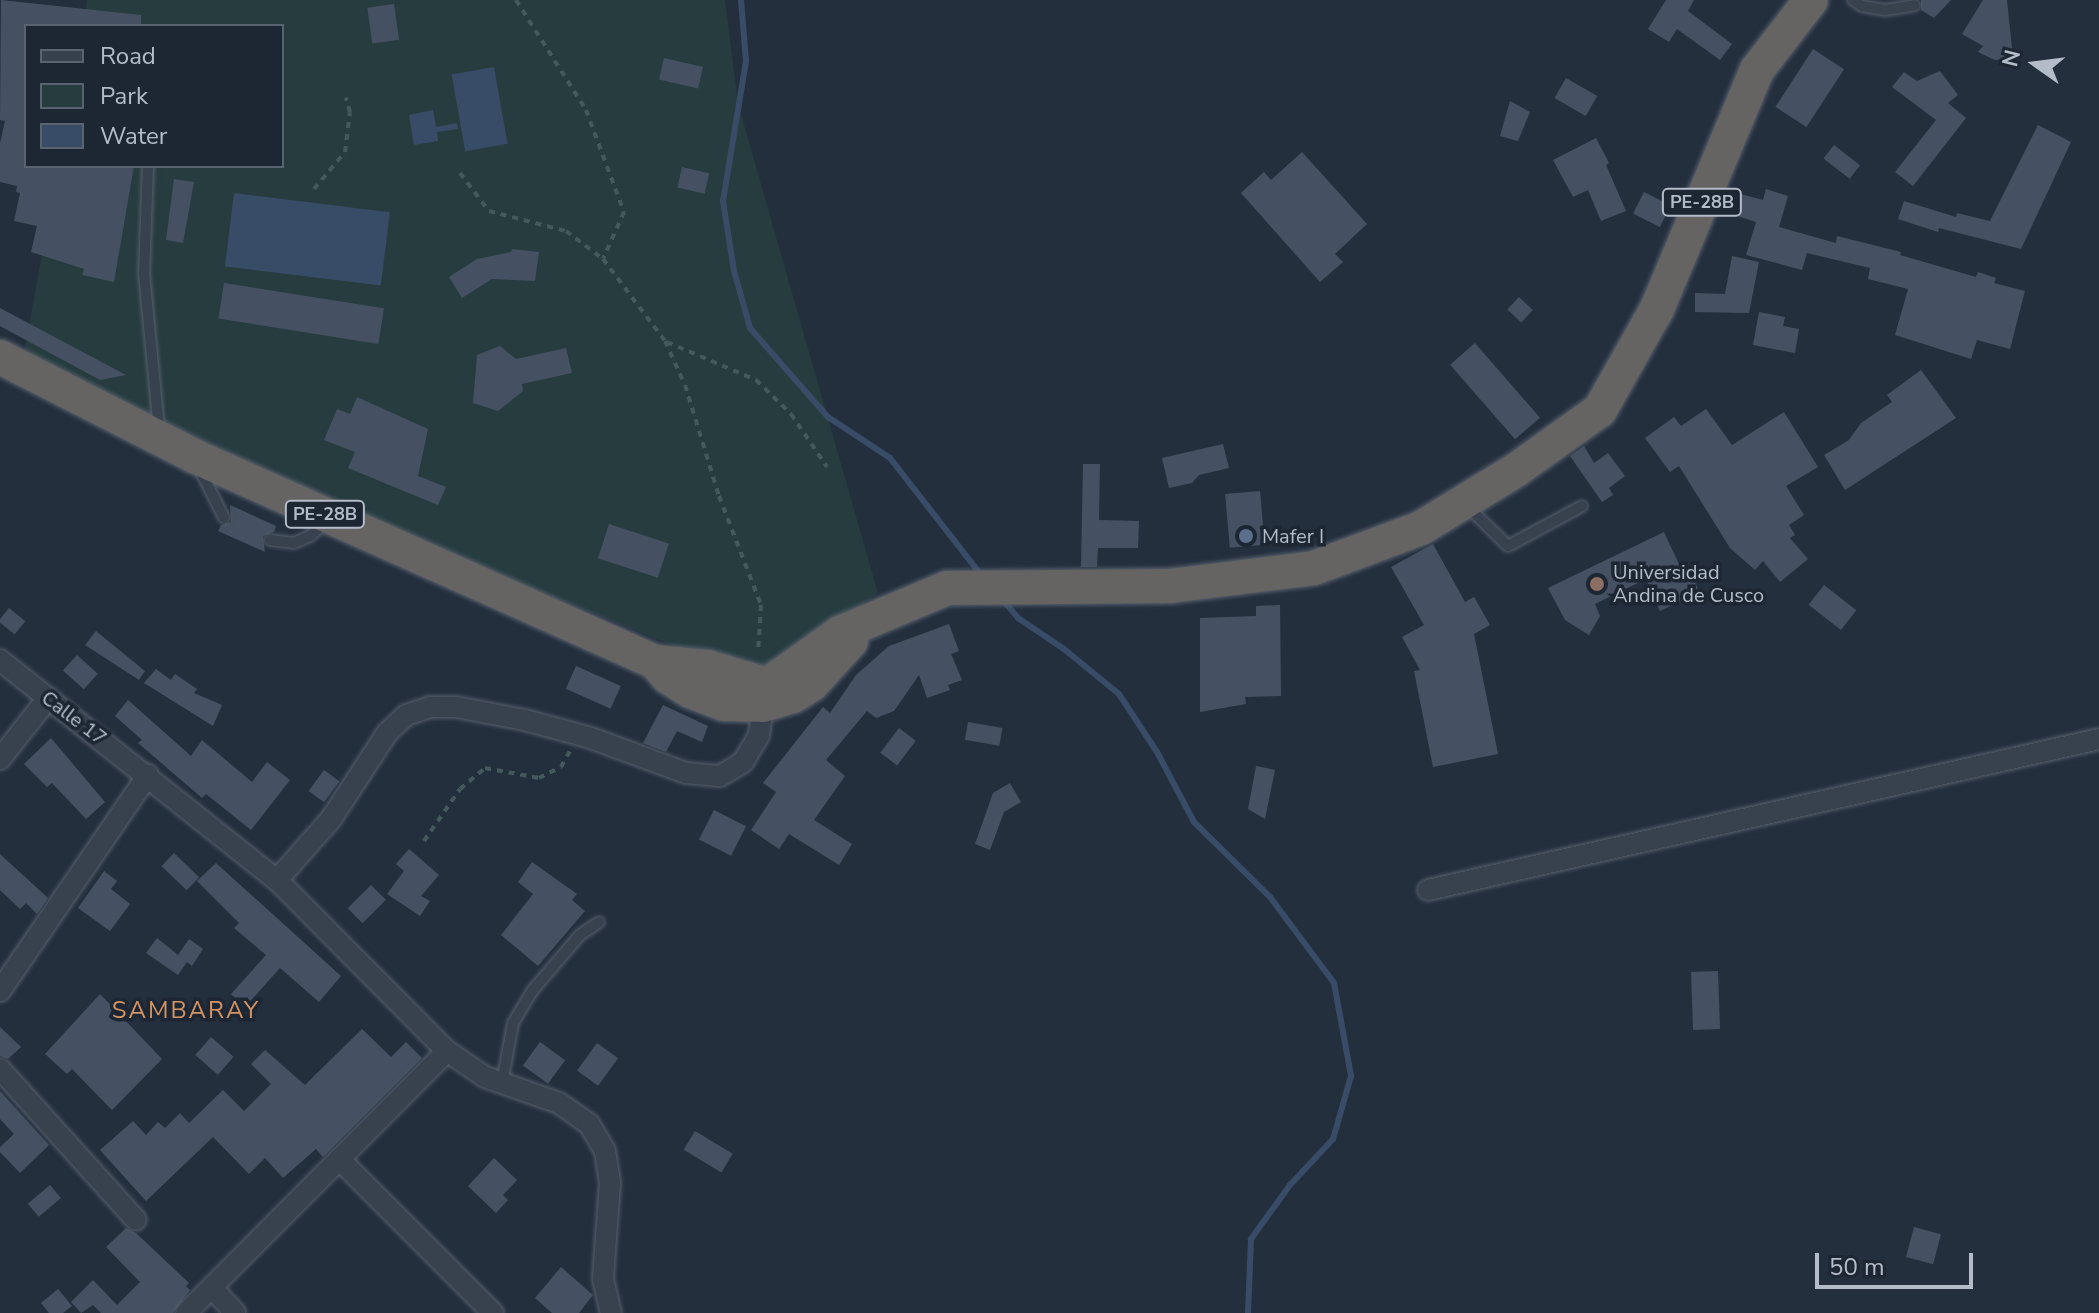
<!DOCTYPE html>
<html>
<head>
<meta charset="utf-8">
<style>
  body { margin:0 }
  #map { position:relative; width:2099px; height:1313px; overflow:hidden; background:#242f3e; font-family:"Nunito Sans",sans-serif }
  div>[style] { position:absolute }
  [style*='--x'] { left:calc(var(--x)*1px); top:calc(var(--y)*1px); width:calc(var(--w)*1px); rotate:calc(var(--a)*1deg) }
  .green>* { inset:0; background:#263c3f }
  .water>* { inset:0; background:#394c67; transform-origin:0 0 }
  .stream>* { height:6px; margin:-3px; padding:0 3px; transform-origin:3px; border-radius:3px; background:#394c67 }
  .building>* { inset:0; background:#455162; transform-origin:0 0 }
  .path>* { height:4px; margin-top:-2px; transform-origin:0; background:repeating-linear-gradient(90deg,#44595c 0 6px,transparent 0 12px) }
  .roads { filter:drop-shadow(0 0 2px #565f6c) drop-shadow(0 0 2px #565f6c) }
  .service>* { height:10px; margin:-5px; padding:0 5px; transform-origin:5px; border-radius:5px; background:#38414e }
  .minor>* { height:20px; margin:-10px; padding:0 10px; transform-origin:10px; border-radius:10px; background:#38414e }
  .trunk>* { height:34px; margin:-17px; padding:0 17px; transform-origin:17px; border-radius:17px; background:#656462 }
  .dots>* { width:22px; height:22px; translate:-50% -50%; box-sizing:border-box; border:4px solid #1d2633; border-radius:50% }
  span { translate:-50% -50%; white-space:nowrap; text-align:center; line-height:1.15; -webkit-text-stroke:7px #1d2633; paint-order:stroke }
  .shield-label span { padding:2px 6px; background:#1d2633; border:2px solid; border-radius:6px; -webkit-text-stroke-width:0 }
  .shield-label { font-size:18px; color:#b4bcc9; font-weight:700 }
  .poi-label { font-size:20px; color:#b4bcc9 }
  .left { translate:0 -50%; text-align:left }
  .street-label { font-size:20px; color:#b4bcc9 }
  .quarter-label { font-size:24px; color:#d59563; letter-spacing:2px }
  .legend { position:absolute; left:24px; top:24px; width:260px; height:144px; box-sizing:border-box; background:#1d2633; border:2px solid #59626f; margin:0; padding:10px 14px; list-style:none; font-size:24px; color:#b4bcc9 }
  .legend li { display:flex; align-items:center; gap:16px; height:40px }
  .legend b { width:40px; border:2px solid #59626f }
  .north { position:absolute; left:1995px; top:24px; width:80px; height:80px; -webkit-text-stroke:6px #1d2633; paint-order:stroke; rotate:284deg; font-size:22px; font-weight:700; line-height:32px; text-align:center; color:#b4bcc9 }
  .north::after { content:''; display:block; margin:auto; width:28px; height:36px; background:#b4bcc9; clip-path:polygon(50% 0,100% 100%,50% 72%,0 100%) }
  .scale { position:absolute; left:1815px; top:1253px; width:158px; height:36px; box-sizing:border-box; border:4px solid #b4bcc9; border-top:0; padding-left:10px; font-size:24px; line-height:28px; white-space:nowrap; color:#b4bcc9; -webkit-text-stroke:6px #1d2633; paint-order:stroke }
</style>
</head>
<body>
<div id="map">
  <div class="green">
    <i style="clip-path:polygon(87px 0,725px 0,738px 104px,878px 593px,761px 681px,375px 525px,24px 353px,58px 166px,282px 166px,282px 26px,83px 26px)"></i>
  </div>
  <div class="water">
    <i style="left:494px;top:67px;width:78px;height:43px;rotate:80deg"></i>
    <i style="clip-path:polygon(433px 110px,436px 127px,457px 123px,458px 129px,437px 132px,438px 141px,414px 145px,409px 115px)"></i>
    <i style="left:234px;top:193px;width:157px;height:74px;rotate:7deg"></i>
  </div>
  <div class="stream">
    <i style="--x:741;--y:0;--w:61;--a:85.3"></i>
    <i style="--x:746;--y:61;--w:142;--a:99.3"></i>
    <i style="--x:723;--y:201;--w:71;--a:81.1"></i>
    <i style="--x:734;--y:271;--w:59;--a:74.3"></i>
    <i style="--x:750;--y:328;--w:118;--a:48.8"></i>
    <i style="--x:828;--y:417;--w:74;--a:33.5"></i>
    <i style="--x:890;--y:458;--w:150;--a:52.1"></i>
    <i style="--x:1003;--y:600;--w:23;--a:50"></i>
    <i style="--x:1018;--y:618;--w:55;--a:34"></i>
    <i style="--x:1064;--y:649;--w:71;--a:39.3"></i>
    <i style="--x:1119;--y:694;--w:69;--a:56.8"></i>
    <i style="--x:1157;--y:752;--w:79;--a:62.1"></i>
    <i style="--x:1194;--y:822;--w:107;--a:44.6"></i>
    <i style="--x:1270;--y:897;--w:107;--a:53.3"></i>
    <i style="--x:1334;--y:983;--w:95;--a:79.6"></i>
    <i style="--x:1351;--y:1076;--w:66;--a:105.9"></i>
    <i style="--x:1333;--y:1139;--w:63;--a:133.1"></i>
    <i style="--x:1290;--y:1185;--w:67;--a:125.8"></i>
    <i style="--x:1251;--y:1239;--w:74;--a:92.3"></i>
  </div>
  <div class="building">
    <i style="clip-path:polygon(1px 0,141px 15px,141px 26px,26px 26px,26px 166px,134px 166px,114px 282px,82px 275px,84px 269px,31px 252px,37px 226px,14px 221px,20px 193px,16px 192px,17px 186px,0 182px,0 143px,5px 121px,0 120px)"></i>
    <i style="clip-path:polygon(1666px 0,1694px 0,1688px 11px,1732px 44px,1720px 60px,1677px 29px,1669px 42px,1648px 29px)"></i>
    <i style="clip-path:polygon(1921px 0,1951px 0,1934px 18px,1921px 10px)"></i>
    <i style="clip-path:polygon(1983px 0,2007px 0,2013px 58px,1995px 60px,1978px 52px,1983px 46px,1962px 34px)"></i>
    <i style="left:394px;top:4px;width:36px;height:27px;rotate:82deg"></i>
    <i style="left:1813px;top:49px;width:37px;height:69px;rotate:33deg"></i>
    <i style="left:664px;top:58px;width:40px;height:22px;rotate:13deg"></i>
    <i style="clip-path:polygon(1940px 71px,1958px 95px,1948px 103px,1966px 118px,1913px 186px,1895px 172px,1936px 120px,1892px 87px,1904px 72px,1917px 81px)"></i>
    <i style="left:1566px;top:78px;width:36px;height:23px;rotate:30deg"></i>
    <i style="clip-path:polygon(1510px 101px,1530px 112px,1518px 141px,1500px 136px)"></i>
    <i style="clip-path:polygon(2038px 125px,2071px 142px,2021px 249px,1939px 228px,1938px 232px,1898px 219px,1904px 201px,1956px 217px,1957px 213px,1990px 221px)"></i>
    <i style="clip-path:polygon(1596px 138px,1609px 163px,1606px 165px,1626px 211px,1601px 221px,1588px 190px,1573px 197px,1553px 160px)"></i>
    <i style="left:1834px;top:145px;width:33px;height:17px;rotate:38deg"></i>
    <i style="clip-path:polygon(1302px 152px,1367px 224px,1335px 254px,1343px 262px,1320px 282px,1241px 193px,1264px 172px,1271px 180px)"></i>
    <i style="left:682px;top:167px;width:28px;height:21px;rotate:13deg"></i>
    <i style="clip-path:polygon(174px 179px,194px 182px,183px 243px,166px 240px)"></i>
    <i style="clip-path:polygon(1766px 189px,1788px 196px,1779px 227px,1836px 243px,1837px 236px,1901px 252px,1900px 255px,1976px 277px,1978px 272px,1996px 278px,1994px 283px,2025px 291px,2010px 349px,1977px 340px,1971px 359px,1895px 335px,1908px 289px,1868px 279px,1870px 268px,1807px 253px,1802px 270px,1746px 255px,1756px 222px,1731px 214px,1737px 193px,1763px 200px)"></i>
    <i style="left:1644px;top:192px;width:30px;height:24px;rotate:27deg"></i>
    <i style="clip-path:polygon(512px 249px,539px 252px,535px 281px,492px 279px,462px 298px,449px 277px,477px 259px,511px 252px)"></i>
    <i style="clip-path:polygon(1732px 256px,1759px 262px,1749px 313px,1695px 312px,1695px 293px,1725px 294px)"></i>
    <i style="left:224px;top:283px;width:162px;height:36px;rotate:9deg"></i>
    <i style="left:1519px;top:297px;width:19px;height:17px;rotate:43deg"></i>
    <i style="clip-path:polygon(0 308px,126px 375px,100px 380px,0 326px)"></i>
    <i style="clip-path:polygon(1759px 312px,1785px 317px,1783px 326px,1799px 329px,1795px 353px,1753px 345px)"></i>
    <i style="left:1475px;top:343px;width:99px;height:33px;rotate:49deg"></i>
    <i style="clip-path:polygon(500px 346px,516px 359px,566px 348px,572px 373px,522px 384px,523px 391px,498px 411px,473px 403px,477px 355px)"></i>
    <i style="clip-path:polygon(1921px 370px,1956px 418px,1845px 490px,1824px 455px,1849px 440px,1861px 423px,1892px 402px,1887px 395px)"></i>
    <i style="clip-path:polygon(357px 397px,428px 429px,418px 476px,446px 487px,438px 505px,348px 468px,355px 452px,324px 440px,337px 409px,350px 414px)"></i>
    <i style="clip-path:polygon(1706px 409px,1732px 445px,1784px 412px,1818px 467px,1786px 486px,1804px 515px,1789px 525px,1795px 535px,1790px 538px,1808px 559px,1780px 582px,1763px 561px,1755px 570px,1730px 548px,1679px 466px,1670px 472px,1645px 438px,1674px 417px,1681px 426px)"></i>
    <i style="clip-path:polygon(1223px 444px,1229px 468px,1199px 475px,1192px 483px,1169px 488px,1162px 458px)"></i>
    <i style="clip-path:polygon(1584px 446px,1594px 463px,1608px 453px,1625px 476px,1609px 488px,1613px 495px,1602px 502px,1570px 456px)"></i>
    <i style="clip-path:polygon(1083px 464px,1100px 464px,1099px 520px,1139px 521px,1138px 548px,1098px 548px,1097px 567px,1081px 567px)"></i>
    <i style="left:1260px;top:491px;width:54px;height:35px;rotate:85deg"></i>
    <i style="clip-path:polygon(230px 505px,276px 526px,274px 532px,263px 536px,265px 552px,218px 531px,221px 525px,231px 522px)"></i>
    <i style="left:609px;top:524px;width:63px;height:36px;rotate:18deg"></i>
    <i style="clip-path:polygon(1664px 532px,1685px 577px,1692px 574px,1699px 592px,1660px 611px,1646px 579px,1595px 604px,1600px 616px,1589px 635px,1565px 620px,1548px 588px)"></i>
    <i style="clip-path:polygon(1433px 544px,1465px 602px,1474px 597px,1490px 625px,1474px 634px,1498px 754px,1433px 767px,1414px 671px,1420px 670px,1402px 637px,1424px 625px,1391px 567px)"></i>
    <i style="left:1824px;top:585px;width:41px;height:25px;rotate:38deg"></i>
    <i style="clip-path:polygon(1280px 605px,1281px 696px,1245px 697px,1246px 704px,1200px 712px,1200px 618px,1256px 616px,1256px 606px)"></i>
    <i style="left:9px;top:608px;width:21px;height:17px;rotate:39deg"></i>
    <i style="clip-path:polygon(949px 624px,959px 651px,951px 654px,962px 680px,948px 685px,950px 690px,927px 698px,919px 675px,894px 711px,876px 718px,867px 711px,826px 760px,845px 776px,814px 820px,852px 844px,839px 865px,789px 834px,779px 849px,751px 830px,776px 792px,763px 783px,823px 707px,830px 713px,856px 675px,889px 646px)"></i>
    <i style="clip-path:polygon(96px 631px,145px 671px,139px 680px,85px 645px)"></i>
    <i style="left:77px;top:655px;width:28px;height:21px;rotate:42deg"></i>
    <i style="left:576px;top:666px;width:49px;height:25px;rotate:24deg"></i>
    <i style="clip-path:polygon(156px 669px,171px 680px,175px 674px,197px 689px,194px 693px,222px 705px,213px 726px,144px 683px)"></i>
    <i style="clip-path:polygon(128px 700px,191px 756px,202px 740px,252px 782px,267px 762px,290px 780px,251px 830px,206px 794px,202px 798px,138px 743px,142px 740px,115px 716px)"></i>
    <i style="clip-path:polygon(663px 705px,708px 726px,702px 742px,677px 731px,666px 752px,643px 743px)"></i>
    <i style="left:968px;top:722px;width:35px;height:18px;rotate:10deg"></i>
    <i style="left:899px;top:728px;width:21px;height:31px;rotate:37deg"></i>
    <i style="clip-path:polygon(51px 738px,105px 802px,86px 819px,52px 783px,47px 787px,24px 764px)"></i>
    <i style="clip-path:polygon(1256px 766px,1275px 770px,1265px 819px,1248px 809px)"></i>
    <i style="left:324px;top:770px;width:19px;height:26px;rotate:36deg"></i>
    <i style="clip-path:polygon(1010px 783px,1021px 802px,1004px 812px,990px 850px,975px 844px,993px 793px)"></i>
    <i style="left:714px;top:810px;width:36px;height:33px;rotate:27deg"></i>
    <i style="clip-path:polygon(409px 849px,439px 875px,421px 896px,430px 901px,420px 916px,387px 894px,404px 871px,396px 864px)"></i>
    <i style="left:174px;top:853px;width:35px;height:18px;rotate:44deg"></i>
    <i style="clip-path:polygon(0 854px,48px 898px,37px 914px,26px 903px,20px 909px,0 890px)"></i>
    <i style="clip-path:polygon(532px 862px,577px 894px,572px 900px,585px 911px,538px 966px,501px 935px,533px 894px,518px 882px)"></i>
    <i style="clip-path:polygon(216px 863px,341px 976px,319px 1002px,280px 968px,245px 1007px,231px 994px,266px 955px,234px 928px,239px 923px,197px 881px)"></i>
    <i style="clip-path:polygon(104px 871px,117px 881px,111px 889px,130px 904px,110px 931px,78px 908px)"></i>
    <i style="left:371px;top:885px;width:21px;height:33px;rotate:45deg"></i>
    <i style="clip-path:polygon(157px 938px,178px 955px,189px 939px,203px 949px,192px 966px,187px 962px,178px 975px,146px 953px)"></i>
    <i style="left:1718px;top:971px;width:58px;height:27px;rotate:88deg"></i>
    <i style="clip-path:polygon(100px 994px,162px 1059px,112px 1110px,72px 1069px,67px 1074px,45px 1054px)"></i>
    <i style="clip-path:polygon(0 1027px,21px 1047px,8px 1059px,0 1056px)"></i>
    <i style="clip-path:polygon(362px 1029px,391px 1057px,406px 1042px,422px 1058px,323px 1157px,316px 1149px,283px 1178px,265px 1158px,249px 1174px,213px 1137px,146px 1201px,100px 1150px,133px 1121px,146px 1135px,158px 1122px,165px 1128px,180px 1113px,189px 1123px,223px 1090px,244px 1111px,271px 1084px,251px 1064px,265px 1050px,305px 1085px)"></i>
    <i style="left:211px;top:1037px;width:30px;height:24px;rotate:41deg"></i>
    <i style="left:540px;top:1042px;width:31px;height:29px;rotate:36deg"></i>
    <i style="left:597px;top:1043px;width:26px;height:34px;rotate:36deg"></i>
    <i style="clip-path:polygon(0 1091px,49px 1145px,20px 1173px,0 1152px,0 1147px,14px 1134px,0 1119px)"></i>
    <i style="left:695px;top:1131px;width:44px;height:22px;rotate:31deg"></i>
    <i style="clip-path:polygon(494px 1158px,517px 1180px,503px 1195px,508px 1200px,496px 1213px,468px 1186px)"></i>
    <i style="left:50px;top:1185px;width:17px;height:29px;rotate:50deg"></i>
    <i style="left:1914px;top:1227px;width:28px;height:31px;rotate:15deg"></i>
    <i style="clip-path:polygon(126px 1228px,136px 1233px,189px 1283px,186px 1286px,190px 1290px,173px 1313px,101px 1313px,93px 1305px,81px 1313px,71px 1302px,93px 1280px,117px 1305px,140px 1282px,106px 1247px)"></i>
    <i style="clip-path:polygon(561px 1267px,593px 1295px,579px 1313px,552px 1313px,535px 1298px)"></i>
    <i style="clip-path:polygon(58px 1289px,72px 1306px,63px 1313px,49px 1313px,41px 1303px)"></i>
  </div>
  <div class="path">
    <i style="--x:516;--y:0;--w:130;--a:57.5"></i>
    <i style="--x:586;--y:110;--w:109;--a:69.6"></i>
    <i style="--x:624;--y:212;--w:51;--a:114.1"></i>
    <i style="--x:460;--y:173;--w:48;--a:52.7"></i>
    <i style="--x:489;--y:211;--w:80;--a:14.6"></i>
    <i style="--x:566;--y:231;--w:46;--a:37.1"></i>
    <i style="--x:603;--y:259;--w:103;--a:52.9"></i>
    <i style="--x:665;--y:341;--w:48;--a:65.6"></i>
    <i style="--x:685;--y:385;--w:116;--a:73"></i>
    <i style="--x:719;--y:496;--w:117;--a:68.9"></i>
    <i style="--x:761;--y:605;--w:48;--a:93.6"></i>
    <i style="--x:314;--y:189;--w:48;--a:-50"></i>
    <i style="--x:345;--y:152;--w:40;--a:-82.9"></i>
    <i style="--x:350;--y:112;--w:15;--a:-106"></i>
    <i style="--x:667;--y:342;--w:97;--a:23.1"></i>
    <i style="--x:756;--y:380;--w:49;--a:44.2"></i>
    <i style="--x:791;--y:414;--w:64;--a:55.8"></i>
    <i style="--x:424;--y:841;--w:63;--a:-55.3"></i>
    <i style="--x:460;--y:789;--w:33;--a:-40"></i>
    <i style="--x:485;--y:768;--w:55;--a:10.5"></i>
    <i style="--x:539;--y:778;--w:25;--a:-27"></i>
    <i style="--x:561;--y:767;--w:18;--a:-61"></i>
  </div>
  <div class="roads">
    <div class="service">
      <i style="--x:1853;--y:0;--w:11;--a:34"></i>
      <i style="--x:1862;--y:6;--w:23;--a:10"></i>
      <i style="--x:1885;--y:10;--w:30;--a:-9"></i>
      <i style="--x:148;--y:166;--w:107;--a:92.1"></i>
      <i style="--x:144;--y:273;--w:158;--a:84.5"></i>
      <i style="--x:198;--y:466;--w:58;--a:63.4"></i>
      <i style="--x:1467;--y:506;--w:57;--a:44.3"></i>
      <i style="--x:1508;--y:546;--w:84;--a:-28.4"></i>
      <i style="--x:270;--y:540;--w:24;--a:7"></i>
      <i style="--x:294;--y:543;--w:17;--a:-24"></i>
      <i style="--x:310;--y:536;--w:23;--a:-41"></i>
      <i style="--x:502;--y:1083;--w:61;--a:-79.6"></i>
      <i style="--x:513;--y:1023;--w:39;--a:-59"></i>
      <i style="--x:533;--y:990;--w:72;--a:-49.5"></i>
      <i style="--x:580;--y:935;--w:23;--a:-34"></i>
    </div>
    <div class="minor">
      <i style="--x:0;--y:660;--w:354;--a:38.5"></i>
      <i style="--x:277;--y:880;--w:241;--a:45.2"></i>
      <i style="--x:447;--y:1051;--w:46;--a:34.4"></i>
      <i style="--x:485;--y:1077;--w:78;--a:19.4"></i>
      <i style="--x:559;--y:1103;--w:37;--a:35"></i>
      <i style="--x:589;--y:1124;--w:31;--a:59"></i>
      <i style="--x:605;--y:1151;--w:32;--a:81"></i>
      <i style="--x:610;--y:1183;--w:96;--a:94.2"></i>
      <i style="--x:603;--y:1279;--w:35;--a:77"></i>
      <i style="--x:0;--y:759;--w:78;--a:-51.8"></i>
      <i style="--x:277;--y:880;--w:81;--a:-48.5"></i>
      <i style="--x:331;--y:819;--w:103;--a:-56.9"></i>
      <i style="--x:387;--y:733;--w:26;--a:-43"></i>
      <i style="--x:406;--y:715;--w:25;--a:-18"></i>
      <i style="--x:430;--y:707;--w:26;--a:0"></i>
      <i style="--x:456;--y:707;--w:70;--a:10.7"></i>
      <i style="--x:525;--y:720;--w:68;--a:15.3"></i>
      <i style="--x:591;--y:738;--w:101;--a:20.2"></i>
      <i style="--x:686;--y:773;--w:34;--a:5"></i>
      <i style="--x:720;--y:776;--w:27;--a:-31"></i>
      <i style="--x:743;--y:762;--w:31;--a:-59"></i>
      <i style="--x:759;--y:735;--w:30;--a:-82"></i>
      <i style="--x:1428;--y:890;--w:688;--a:-12.68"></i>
      <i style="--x:0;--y:991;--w:262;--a:-55.6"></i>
      <i style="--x:0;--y:1069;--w:203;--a:48"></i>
      <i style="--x:339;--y:1159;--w:218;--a:45"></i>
      <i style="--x:212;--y:1288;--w:34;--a:47"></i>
      <i style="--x:186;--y:1313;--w:370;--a:-45.1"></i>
    </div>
    <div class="trunk">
      <i style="--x:0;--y:357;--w:218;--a:27"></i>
      <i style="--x:194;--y:456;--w:505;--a:24.08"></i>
      <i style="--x:655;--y:662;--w:53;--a:5.4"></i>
      <i style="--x:708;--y:667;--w:62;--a:17"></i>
      <i style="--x:767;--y:685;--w:90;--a:-35.5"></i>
      <i style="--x:840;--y:633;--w:116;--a:-22.8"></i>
      <i style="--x:947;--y:588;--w:223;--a:-0.5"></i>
      <i style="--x:1170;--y:586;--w:145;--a:-7.1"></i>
      <i style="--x:1314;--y:568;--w:114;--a:-20.5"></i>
      <i style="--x:1421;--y:528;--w:111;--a:-31.4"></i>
      <i style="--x:1516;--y:470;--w:103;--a:-35.5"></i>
      <i style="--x:1600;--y:410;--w:116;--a:-60.6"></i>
      <i style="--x:1657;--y:309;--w:259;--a:-67.3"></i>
      <i style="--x:1757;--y:70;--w:88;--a:-52.4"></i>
      <i style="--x:655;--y:662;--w:20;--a:49"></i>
      <i style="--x:668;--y:677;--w:26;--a:32"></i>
      <i style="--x:690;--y:691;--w:36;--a:21"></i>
      <i style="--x:724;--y:704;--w:39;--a:1"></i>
      <i style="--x:763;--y:705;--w:31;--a:-17"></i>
      <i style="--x:793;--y:696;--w:22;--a:-32"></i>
      <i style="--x:812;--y:684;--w:58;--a:-47.8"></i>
    </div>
  </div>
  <div class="dots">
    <i style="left:1246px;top:536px;background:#5c6f8a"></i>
    <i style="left:1597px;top:584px;background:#8d6e63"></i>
  </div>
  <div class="shield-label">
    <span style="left:1702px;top:202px">PE-28B</span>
    <span style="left:325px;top:514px">PE-28B</span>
  </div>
  <div class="poi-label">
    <span class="left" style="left:1262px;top:536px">Mafer I</span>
    <span class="left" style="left:1613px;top:584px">Universidad<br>Andina de Cusco</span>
  </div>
  <div class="street-label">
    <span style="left:74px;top:718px;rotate:37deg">Calle 17</span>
  </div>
  <div class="quarter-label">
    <span style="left:186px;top:1011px">SAMBARAY</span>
  </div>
  <ul class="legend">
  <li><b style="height:10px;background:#38414e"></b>Road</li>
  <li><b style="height:22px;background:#263c3f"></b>Park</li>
  <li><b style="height:22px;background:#394c67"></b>Water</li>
  </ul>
  <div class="north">N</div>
  <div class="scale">50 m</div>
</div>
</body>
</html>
